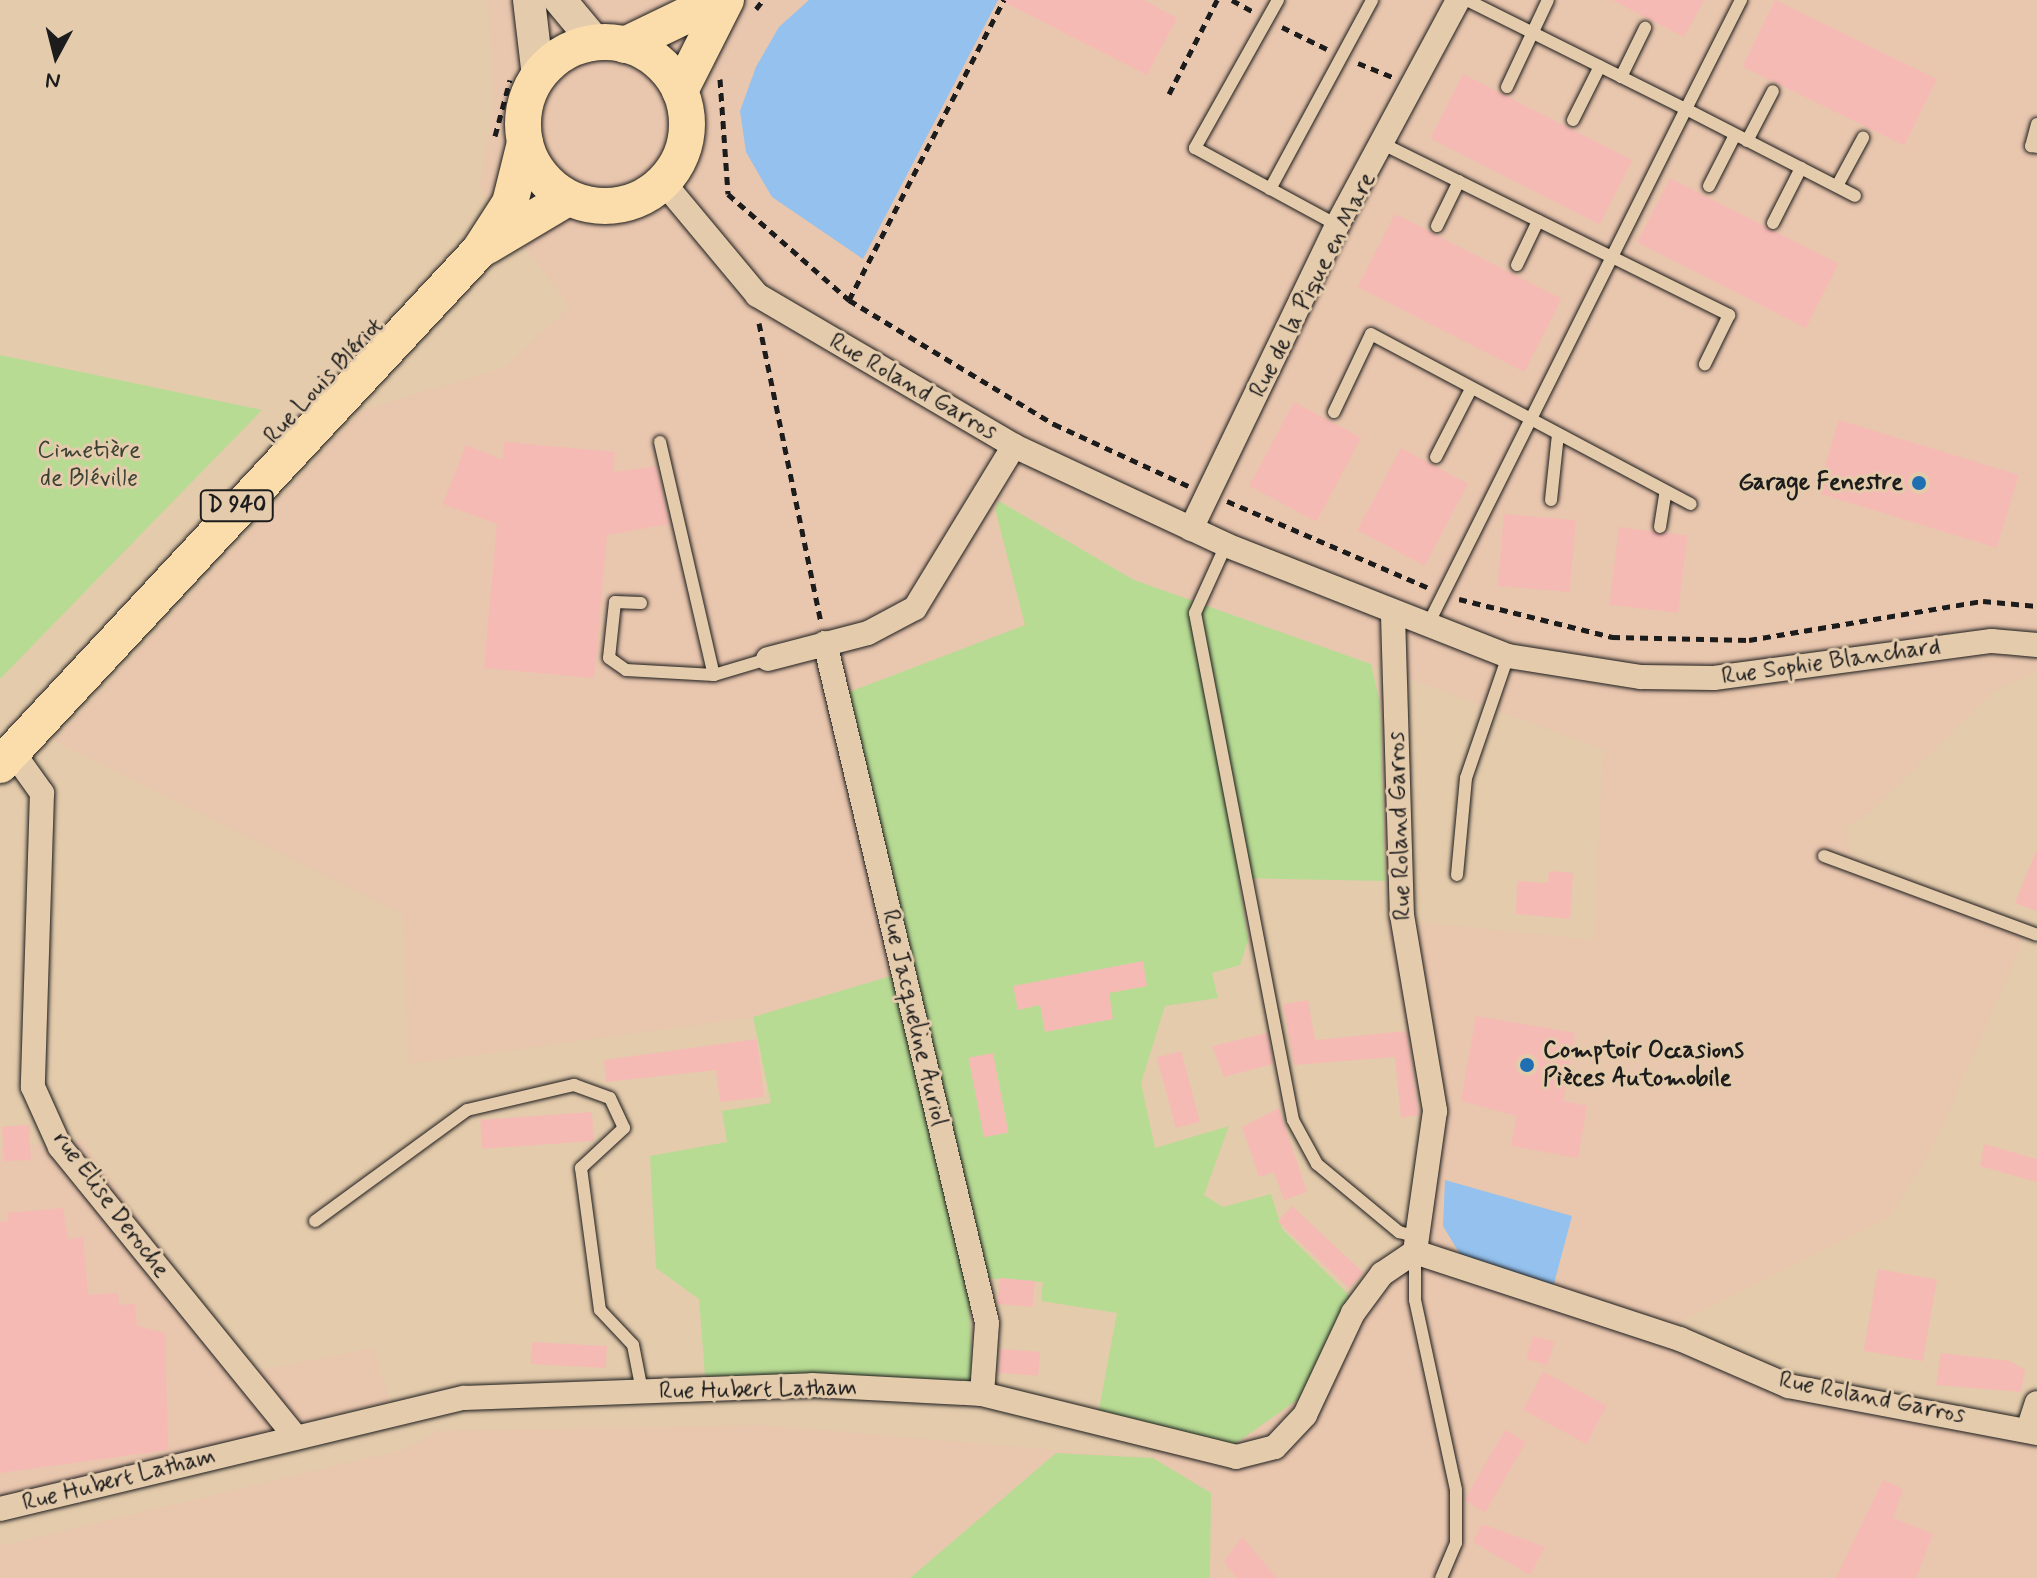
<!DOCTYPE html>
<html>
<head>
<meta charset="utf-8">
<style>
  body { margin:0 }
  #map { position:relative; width:2037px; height:1578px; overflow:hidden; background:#e4cbac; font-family:Mynerve,sans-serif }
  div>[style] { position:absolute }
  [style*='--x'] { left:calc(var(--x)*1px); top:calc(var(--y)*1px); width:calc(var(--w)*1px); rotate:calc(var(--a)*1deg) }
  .built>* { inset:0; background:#e9c6ae }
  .green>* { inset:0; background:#b8db94 }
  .water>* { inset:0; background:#94c1ee }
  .building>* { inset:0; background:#f6bab4; transform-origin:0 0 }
  .path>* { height:5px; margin-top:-2.5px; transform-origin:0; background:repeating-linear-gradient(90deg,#1c1c1c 0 8px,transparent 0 14px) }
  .roads { filter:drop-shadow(0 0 2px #1c1c1c) drop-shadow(0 0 2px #1c1c1c) }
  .service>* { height:12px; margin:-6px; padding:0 6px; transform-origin:6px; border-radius:6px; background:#e4cbac }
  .minor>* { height:24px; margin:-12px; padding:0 12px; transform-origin:12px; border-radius:12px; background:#e4cbac }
  .secondary>* { height:32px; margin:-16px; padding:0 16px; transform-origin:16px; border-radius:16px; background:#e4cbac }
  .primary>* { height:36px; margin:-18px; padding:0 18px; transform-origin:18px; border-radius:18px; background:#faddab }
  .primary>.ring { margin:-18px; padding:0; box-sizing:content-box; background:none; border:36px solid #faddab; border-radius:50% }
  .dots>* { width:22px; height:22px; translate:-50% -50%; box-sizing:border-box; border:4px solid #e4cbac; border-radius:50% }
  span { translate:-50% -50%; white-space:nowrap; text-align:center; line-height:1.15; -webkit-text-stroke:6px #e4cbac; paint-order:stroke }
  .shield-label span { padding:2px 6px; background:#e4cbac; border:2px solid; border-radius:6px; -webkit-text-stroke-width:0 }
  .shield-label { font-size:22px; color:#1c1c1c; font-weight:700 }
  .street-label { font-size:24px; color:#1c1c1c }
  .park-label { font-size:24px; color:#3b4234 }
  .poi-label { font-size:24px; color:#1c1c1c; font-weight:700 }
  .right { translate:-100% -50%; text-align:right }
  .left { translate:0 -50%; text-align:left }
  .north { position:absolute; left:16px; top:16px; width:80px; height:80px; -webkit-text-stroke:6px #e4cbac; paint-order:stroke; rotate:187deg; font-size:22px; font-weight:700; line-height:32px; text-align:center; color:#1c1c1c }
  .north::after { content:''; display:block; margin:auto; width:28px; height:36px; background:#1c1c1c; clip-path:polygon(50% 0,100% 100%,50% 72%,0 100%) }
</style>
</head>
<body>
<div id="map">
  <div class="built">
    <i style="clip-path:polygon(488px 0,2037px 0,2037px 672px,1994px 691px,1867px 815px,1846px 826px,1849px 856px,2030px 925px,1934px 1145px,1890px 1216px,1669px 1327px,1739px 1359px,1821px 1382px,2037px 1421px,2037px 1578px,0 1578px,0 1546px,406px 1449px,439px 1431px,762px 1425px,1152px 1458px,1154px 1431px,1200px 1442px,1398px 1251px,1424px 1170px,1424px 1130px,1386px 919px,1594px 940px,1603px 749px,1134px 580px,1000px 501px,995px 509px,1026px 625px,849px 692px,891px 976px,753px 1017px,409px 1064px,402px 914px,55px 741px,362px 410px,503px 368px,570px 307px,479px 186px,494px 104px)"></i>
    <i style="clip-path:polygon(81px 1140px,250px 1372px,373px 1348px,390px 1401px,0 1500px,0 1147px)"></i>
  </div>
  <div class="green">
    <i style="clip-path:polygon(0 355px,262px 410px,0 679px)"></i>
    <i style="clip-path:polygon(999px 501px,1134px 580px,1371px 664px,1380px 704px,1385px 881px,1238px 878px,1248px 940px,1240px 965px,1212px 973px,1218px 998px,1165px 1006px,1141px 1083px,1155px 1148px,1229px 1126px,1204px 1195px,1223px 1207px,1271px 1194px,1282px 1229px,1353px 1299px,1300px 1398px,1232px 1446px,1098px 1414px,1117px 1313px,1041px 1301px,1043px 1282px,969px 1277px,972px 1382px,705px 1376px,699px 1299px,656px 1268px,650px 1156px,727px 1142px,722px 1111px,771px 1103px,753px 1017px,891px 976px,849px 692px,1025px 625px,995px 509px)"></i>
    <i style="clip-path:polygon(1056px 1453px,1153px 1458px,1211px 1493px,1210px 1578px,910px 1578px)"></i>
  </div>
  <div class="water">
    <i style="clip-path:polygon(809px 0,998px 0,863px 259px,772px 197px,746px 152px,740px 111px,756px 67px,779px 27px)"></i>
    <i style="clip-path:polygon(1445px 1180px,1572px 1216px,1552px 1291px,1461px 1256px,1443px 1226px)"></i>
  </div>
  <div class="building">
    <i style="clip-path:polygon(1000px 0,1143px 0,1177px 18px,1147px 75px)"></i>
    <i style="clip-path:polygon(1612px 0,1704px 0,1684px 37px)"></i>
    <i style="left:1775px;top:0;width:180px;height:74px;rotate:26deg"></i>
    <i style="left:1463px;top:74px;width:190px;height:72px;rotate:27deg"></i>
    <i style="left:1670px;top:178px;width:189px;height:72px;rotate:27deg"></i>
    <i style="left:1395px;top:214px;width:187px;height:82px;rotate:27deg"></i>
    <i style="left:1294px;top:402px;width:76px;height:95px;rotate:28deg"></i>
    <i style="left:1839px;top:420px;width:188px;height:76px;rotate:17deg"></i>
    <i style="clip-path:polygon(504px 442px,615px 452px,613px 472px,656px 466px,669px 524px,607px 535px,594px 678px,484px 668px,497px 524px,443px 504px,466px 445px,503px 460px)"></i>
    <i style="left:1401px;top:448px;width:76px;height:93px;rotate:28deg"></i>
    <i style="left:1504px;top:514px;width:72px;height:72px;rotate:5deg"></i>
    <i style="left:1619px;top:527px;width:69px;height:78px;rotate:7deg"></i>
    <i style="clip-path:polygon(2036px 851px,2037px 851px,2037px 911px,2015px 903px)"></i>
    <i style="clip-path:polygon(1549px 871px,1573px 873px,1570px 919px,1516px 914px,1517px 881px,1548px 883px)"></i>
    <i style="clip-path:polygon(1143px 961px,1147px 986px,1109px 993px,1113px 1019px,1045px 1032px,1040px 1005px,1018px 1010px,1013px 986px)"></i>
    <i style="clip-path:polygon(1308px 1000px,1315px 1040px,1406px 1031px,1419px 1115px,1401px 1118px,1395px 1057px,1294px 1065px,1283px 1004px)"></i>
    <i style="clip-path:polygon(1476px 1016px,1575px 1033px,1563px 1101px,1587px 1106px,1578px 1158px,1511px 1146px,1517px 1116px,1461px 1101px)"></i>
    <i style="clip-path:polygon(1267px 1033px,1273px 1064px,1224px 1077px,1212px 1046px)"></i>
    <i style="clip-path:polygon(757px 1039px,764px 1097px,720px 1102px,716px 1070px,606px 1082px,604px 1060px)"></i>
    <i style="left:1181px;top:1051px;width:73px;height:25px;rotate:75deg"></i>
    <i style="left:993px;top:1053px;width:81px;height:25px;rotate:79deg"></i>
    <i style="clip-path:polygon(1279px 1108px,1307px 1192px,1284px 1200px,1274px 1172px,1259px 1177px,1242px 1127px)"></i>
    <i style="left:592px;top:1112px;width:29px;height:112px;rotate:86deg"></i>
    <i style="left:29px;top:1125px;width:35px;height:27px;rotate:87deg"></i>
    <i style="clip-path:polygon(1984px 1144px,2037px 1159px,2037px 1182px,1980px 1166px)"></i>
    <i style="left:1292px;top:1206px;width:98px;height:21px;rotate:43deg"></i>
    <i style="clip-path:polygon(63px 1208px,68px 1239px,83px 1237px,88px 1295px,118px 1293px,119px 1305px,135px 1304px,137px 1326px,165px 1333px,168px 1450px,0 1473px,0 1222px,8px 1221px,7px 1213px)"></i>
    <i style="left:1878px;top:1269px;width:60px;height:83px;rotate:10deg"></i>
    <i style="left:1000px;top:1278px;width:35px;height:26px;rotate:5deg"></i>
    <i style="left:1533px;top:1336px;width:22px;height:24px;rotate:16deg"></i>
    <i style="left:532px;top:1342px;width:75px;height:22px;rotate:3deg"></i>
    <i style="left:1000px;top:1349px;width:40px;height:24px;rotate:4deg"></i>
    <i style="clip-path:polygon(1941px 1353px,2010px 1361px,2025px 1370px,2021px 1392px,1936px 1385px)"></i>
    <i style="left:1543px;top:1372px;width:72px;height:43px;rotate:28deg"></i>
    <i style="left:1505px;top:1430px;width:24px;height:81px;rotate:30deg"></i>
    <i style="clip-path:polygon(1883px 1480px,1903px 1489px,1893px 1518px,1933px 1534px,1916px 1578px,1836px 1578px)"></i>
    <i style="clip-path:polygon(1482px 1524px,1545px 1547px,1530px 1575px,1473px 1542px)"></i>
    <i style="clip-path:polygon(1242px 1537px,1277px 1578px,1237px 1578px,1224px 1562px)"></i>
  </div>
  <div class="path">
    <i style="--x:1232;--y:0;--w:23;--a:29"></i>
    <i style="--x:756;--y:9;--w:11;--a:-52"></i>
    <i style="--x:1282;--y:27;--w:50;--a:26.1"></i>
    <i style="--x:1358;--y:63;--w:38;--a:22"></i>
    <i style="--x:720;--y:79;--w:115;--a:86"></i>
    <i style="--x:728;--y:194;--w:161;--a:41.2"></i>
    <i style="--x:849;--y:300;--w:338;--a:-62.7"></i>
    <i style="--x:1169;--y:94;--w:106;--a:-62.9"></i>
    <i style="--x:495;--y:136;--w:58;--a:-75"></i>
    <i style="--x:849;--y:300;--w:240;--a:31.2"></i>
    <i style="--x:1054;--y:424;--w:148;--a:24.8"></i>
    <i style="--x:759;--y:323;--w:306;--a:78.3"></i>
    <i style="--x:1227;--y:501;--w:218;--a:23.3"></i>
    <i style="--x:1459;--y:599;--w:158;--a:13.9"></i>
    <i style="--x:1612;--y:637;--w:137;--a:1.3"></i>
    <i style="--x:1749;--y:640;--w:237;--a:-9.5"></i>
    <i style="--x:1983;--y:601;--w:54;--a:5.3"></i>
  </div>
  <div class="roads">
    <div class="service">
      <i style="--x:1278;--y:0;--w:170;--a:119.3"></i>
      <i style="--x:1195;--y:148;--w:162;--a:28.5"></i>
      <i style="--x:1467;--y:0;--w:245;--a:26.5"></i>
      <i style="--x:1686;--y:109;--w:165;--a:116.6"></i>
      <i style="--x:1612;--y:257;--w:131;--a:26.4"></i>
      <i style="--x:1729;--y:315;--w:55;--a:116.1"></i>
      <i style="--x:1741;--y:0;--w:122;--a:116.8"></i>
      <i style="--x:1686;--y:109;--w:190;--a:27.2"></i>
      <i style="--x:1621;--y:77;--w:55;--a:-63.9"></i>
      <i style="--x:1507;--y:87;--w:96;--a:-64.8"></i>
      <i style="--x:1573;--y:120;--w:60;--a:-63.4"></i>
      <i style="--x:2037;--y:124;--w:23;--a:105"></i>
      <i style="--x:2031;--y:146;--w:6;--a:9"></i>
      <i style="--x:1747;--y:141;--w:56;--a:-62.5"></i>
      <i style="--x:1385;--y:145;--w:253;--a:26.3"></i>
      <i style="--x:1612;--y:257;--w:413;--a:116.6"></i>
      <i style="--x:1709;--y:186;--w:57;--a:-63"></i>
      <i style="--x:1837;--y:186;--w:55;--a:-61.6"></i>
      <i style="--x:1270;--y:189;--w:215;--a:-61.6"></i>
      <i style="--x:1773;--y:223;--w:62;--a:-63"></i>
      <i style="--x:1437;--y:226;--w:50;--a:-63.9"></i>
      <i style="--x:1517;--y:265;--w:49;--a:-64.5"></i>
      <i style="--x:1334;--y:412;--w:86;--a:-64.6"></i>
      <i style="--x:1371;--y:334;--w:362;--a:28"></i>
      <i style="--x:660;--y:442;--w:239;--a:77"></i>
      <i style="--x:1436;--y:457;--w:76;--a:-62.8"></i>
      <i style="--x:1551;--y:500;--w:65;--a:-83.9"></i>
      <i style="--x:1660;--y:527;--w:36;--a:-81"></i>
      <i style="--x:1226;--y:545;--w:75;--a:114.5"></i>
      <i style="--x:1195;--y:613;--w:516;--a:79.06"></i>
      <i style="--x:1293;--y:1120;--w:50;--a:61.4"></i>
      <i style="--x:1317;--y:1164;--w:107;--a:39.7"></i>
      <i style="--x:1399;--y:1232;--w:20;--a:15"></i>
      <i style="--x:641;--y:603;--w:26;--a:-178"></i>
      <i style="--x:615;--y:602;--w:56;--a:96.1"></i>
      <i style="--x:609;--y:658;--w:21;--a:35"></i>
      <i style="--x:626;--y:670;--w:88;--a:3.3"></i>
      <i style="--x:714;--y:675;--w:56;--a:-16.5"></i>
      <i style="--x:1824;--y:856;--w:227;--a:20.3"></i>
      <i style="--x:1457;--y:875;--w:97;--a:-84.7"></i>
      <i style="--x:1466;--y:778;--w:129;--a:-71"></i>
      <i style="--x:315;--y:1221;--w:188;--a:-36.1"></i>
      <i style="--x:467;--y:1110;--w:110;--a:-13.2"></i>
      <i style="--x:574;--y:1085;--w:38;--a:20"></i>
      <i style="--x:610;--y:1098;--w:33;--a:65"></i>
      <i style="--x:624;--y:1128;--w:59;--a:137.1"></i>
      <i style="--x:581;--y:1168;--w:143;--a:82.4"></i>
      <i style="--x:600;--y:1310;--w:48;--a:46.7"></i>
      <i style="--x:633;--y:1345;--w:47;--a:78.9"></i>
      <i style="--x:1415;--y:1253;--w:47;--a:90"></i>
      <i style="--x:1415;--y:1300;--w:194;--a:77.8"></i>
      <i style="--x:1456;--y:1490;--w:53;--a:90"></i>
      <i style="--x:1456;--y:1543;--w:38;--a:113"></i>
    </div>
    <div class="minor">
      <i style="--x:663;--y:182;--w:147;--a:50.2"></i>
      <i style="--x:757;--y:295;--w:298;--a:30.4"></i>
      <i style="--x:1014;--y:446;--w:234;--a:25"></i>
      <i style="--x:1226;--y:545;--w:303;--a:21.5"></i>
      <i style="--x:1508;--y:656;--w:135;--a:9"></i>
      <i style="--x:1641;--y:677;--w:73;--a:0.8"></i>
      <i style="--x:1714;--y:678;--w:280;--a:-7.6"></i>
      <i style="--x:1992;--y:641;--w:45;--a:5.1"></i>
      <i style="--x:1191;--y:529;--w:337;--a:-64.3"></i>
      <i style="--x:1337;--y:225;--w:255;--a:-61.7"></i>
      <i style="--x:1393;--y:615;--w:300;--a:88.3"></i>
      <i style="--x:1402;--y:915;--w:199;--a:80.4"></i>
      <i style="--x:1435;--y:1111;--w:142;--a:98.1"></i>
      <i style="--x:1415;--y:1252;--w:279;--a:18.2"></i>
      <i style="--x:1680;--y:1339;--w:118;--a:23.5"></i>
      <i style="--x:1788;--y:1386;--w:253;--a:10.7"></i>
      <i style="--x:825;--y:643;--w:699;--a:76.6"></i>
      <i style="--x:987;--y:1323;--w:71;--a:94"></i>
      <i style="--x:768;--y:659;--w:103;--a:-14.6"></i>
      <i style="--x:868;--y:633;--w:53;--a:-28"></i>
      <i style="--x:915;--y:608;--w:190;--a:-58.6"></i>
      <i style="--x:12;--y:751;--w:52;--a:54.5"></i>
      <i style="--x:42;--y:793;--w:294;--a:91.8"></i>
      <i style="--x:33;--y:1087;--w:66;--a:65.8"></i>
      <i style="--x:60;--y:1147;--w:374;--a:50.9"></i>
      <i style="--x:2029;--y:1427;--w:25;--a:-72"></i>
      <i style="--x:0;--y:1509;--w:477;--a:-13.5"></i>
      <i style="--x:464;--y:1398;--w:348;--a:-2.1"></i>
      <i style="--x:812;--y:1385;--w:170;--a:3"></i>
      <i style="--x:982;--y:1394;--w:262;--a:13.9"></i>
      <i style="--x:1236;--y:1457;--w:40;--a:-14.4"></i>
      <i style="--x:1275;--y:1447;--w:44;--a:-46.8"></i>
      <i style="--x:1305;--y:1415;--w:113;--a:-64.8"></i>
      <i style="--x:1353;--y:1313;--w:49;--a:-53.4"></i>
      <i style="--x:1382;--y:1274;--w:40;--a:-34"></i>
    </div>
    <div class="secondary">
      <i style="--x:529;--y:0;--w:78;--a:83.3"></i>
      <i style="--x:560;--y:0;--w:56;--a:50.1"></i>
    </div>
    <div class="primary">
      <i class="ring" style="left:523px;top:42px;width:128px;height:128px"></i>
      <i style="--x:625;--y:45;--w:103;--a:-25.8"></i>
      <i style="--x:680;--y:91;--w:102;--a:-63.2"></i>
      <i style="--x:487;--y:246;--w:94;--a:-30.7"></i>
      <i style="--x:0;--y:765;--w:703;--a:-47.02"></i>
      <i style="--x:479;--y:251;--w:57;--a:-57.1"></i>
      <i style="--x:510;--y:203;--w:62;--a:-76"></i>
    </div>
  </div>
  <div class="dots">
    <i style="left:1919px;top:483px;background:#1f6fb2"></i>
    <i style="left:1527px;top:1065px;background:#1f6fb2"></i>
  </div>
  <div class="shield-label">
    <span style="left:237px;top:506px">D 940</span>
  </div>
  <div class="street-label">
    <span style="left:1313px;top:285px;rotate:-63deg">Rue de la Pique en Mare</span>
    <span style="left:324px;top:381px;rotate:-47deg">Rue Louis Blériot</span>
    <span style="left:913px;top:387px;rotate:30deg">Rue Roland Garros</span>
    <span style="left:1831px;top:662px;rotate:-8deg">Rue Sophie Blanchard</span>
    <span style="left:1400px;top:826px;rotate:-92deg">Rue Roland Garros</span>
    <span style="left:914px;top:1018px;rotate:77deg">Rue Jacqueline Auriol</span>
    <span style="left:111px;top:1205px;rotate:53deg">rue Elise Deroche</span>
    <span style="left:758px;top:1390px;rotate:-1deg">Rue Hubert Latham</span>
    <span style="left:1872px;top:1398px;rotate:11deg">Rue Roland Garros</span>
    <span style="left:119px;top:1480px;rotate:-14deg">Rue Hubert Latham</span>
  </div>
  <div class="park-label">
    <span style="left:89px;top:465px">Cimetière<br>de Bléville</span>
  </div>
  <div class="poi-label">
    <span class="right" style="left:1903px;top:483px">Garage Fenestre</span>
    <span class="left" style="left:1543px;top:1065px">Comptoir Occasions<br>Pièces Automobile</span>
  </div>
  <div class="north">N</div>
</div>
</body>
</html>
